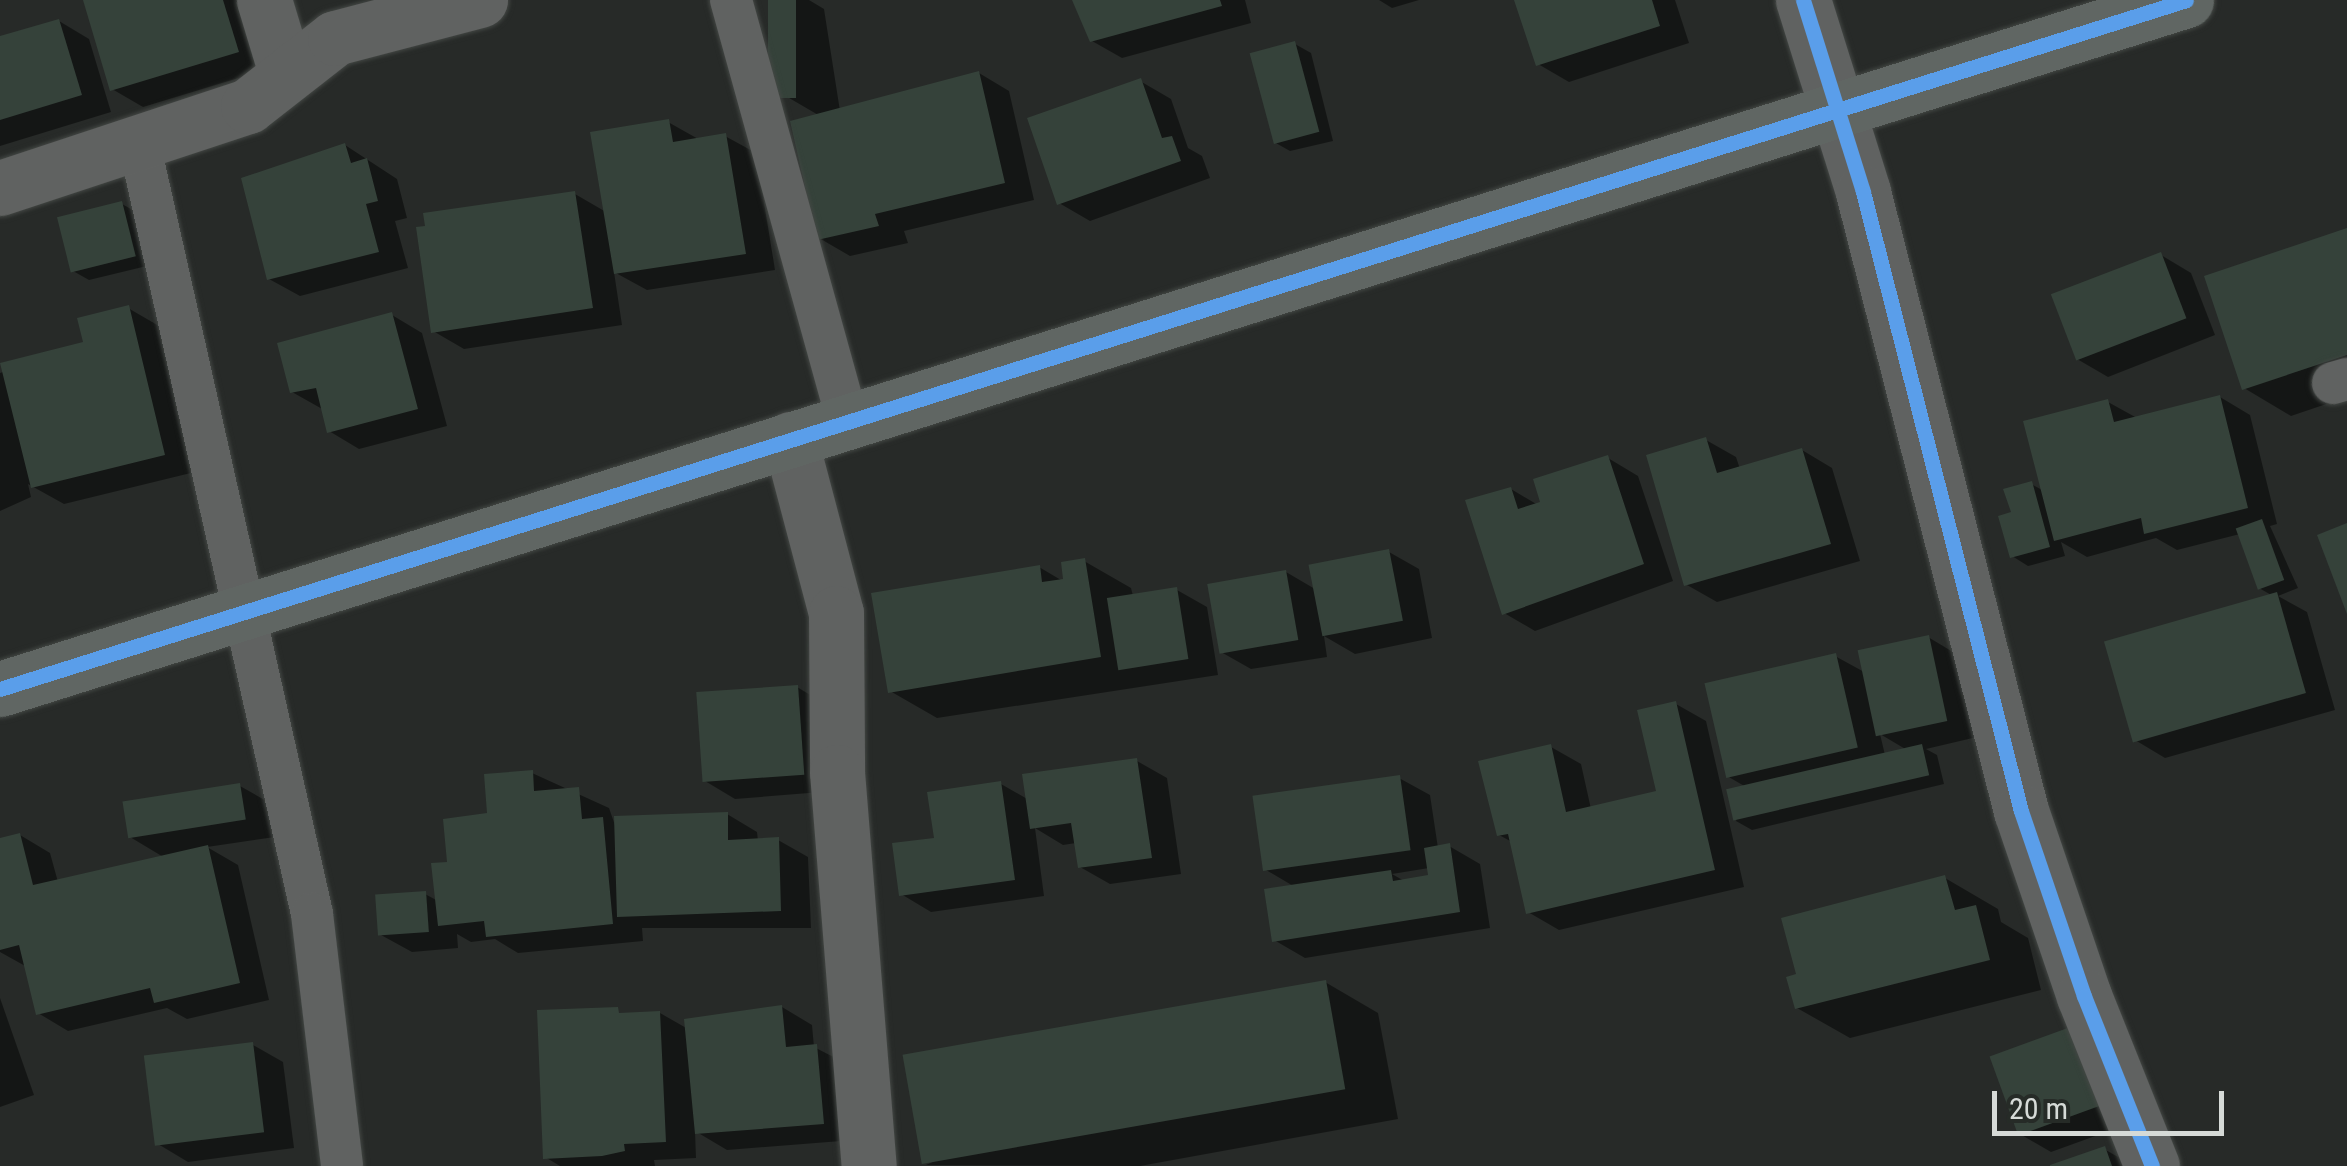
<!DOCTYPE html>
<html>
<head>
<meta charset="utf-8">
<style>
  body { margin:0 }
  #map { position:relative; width:2347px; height:1166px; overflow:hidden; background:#272a28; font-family:"Roboto Condensed",sans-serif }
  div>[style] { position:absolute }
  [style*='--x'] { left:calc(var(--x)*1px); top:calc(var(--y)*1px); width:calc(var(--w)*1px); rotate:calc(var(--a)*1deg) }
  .shadow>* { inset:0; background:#0007 }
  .building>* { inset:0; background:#35423a; transform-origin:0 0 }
  .roads { filter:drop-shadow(0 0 2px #434744) drop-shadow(0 0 2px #434744) }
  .lane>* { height:42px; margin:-21px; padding:0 21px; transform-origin:21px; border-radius:21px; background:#606261 }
  .street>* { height:55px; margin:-27.5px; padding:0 27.5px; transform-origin:27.5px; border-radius:27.5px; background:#606261 }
  .secondary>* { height:55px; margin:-27.5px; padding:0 27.5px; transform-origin:27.5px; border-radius:27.5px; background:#606663 }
  .cycleway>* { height:15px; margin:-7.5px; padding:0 7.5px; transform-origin:7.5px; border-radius:7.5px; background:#5a9eea }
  span { translate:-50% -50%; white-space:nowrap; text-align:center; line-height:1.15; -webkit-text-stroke:8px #262b27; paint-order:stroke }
  .scale { position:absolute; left:1992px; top:1091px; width:232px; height:45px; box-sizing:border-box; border:5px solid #d6dad7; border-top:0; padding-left:12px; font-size:30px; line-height:35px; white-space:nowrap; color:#d6dad7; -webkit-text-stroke:8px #262b27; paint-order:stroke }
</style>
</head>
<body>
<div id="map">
  <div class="shadow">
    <i style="clip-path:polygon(86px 0,247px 0,268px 69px,143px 107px,112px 89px)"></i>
    <i style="clip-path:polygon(771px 0,809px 0,824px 9px,840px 111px,979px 73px,1009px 91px,1034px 200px,904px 231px,908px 243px,850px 256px,819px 238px,820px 116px,784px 95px)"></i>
    <i style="clip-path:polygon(1073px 0,1245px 0,1251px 23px,1122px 58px,1092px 41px)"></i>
    <i style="clip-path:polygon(1379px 0,1419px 0,1392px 8px)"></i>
    <i style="clip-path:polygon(1517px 0,1675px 0,1689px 43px,1569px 82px,1538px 64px)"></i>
    <i style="clip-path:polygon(59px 21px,89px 39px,111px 112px,0 146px,0 39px)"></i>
    <i style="clip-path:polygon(1295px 44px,1311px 53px,1333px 141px,1290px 151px,1274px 142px)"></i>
    <i style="clip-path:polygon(1140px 81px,1171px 99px,1188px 148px,1202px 156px,1210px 178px,1090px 221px,1059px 203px)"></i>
    <i style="clip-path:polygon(668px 122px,700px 140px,725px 136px,756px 153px,775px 270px,647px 290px,614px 272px,622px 325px,464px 349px,433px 331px,575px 194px,606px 212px)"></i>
    <i style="clip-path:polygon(345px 145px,397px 179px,407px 218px,395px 221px,408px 268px,300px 296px,269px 279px)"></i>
    <i style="clip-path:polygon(122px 204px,138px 213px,151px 265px,89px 280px,73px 271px)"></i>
    <i style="clip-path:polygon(2347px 231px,2347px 397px,2291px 416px,2244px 388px)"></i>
    <i style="clip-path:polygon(2161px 255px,2191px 273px,2215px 335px,2108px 377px,2077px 359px)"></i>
    <i style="clip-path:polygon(128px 308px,159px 326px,195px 472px,64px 504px,28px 484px,31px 497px,0 511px,0 373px,86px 343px)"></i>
    <i style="clip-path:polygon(392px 315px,422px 333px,447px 426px,359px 449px,329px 431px,324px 410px,292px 392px)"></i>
    <i style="clip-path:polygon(2220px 397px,2250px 415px,2277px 524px,2270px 526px,2298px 588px,2278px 596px,2307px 612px,2335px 710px,2165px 758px,2135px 740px,2273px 596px,2259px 588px,2240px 534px,2177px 550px,2156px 538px,2087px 557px,2061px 542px,2065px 556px,2028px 566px,2012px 556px,2014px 514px,2031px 484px,2044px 491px,2108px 402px,2137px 418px)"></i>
    <i style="clip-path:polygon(1706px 440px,1736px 457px,1740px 469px,1802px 450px,1832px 468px,1860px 561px,1717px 602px,1687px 585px)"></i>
    <i style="clip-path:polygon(1608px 458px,1638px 476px,1673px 581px,1535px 631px,1504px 613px,1511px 489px,1538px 505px)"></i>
    <i style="clip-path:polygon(1389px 552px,1419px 569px,1432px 638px,1355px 654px,1324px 636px,1327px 657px,1251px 669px,1221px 652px,1286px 572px,1315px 589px)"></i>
    <i style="clip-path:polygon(1084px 561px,1131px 588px,1133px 596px,1177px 590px,1207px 607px,1218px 675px,937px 718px,890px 691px,1039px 567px,1066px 583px)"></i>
    <i style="clip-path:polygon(evenodd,1928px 637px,1958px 655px,1977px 737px,1926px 749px,1937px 755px,1944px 784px,1752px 830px,1736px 821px,1746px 787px,1727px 776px,1835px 656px,1866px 673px,1928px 637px,1880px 734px,1907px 750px,1885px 755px,1880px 734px)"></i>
    <i style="clip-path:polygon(797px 687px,827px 705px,834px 791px,735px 799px,705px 781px)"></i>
    <i style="clip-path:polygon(1676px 704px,1706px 721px,1744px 887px,1559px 930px,1528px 912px,1512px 842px,1499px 835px,1551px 747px,1581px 764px,1591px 809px,1659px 793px)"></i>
    <i style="clip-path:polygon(1137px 761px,1167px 778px,1181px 874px,1110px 884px,1080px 867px,1076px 843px,1063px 845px,1035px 828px,1044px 896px,931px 912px,901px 894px,937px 840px,1001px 784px,1029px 800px)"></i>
    <i style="clip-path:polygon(532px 773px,609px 808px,616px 828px,727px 814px,757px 832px,758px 841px,778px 840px,808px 857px,811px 928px,642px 928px,643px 941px,518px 953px,495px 939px,471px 942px,457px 934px,458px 948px,412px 952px,381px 935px,425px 894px,438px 901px,450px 864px)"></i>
    <i style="clip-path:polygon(evenodd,1399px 778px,1430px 795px,1438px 848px,1449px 846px,1480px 864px,1490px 928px,1305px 958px,1274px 940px,1295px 887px,1266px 870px,1399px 778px,1429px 868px,1431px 877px,1406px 882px,1392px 874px,1429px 868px)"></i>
    <i style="clip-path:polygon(240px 786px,270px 803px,275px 837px,207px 847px,238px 865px,269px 1000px,187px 1019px,167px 1008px,68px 1031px,38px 1013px,27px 967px,0 952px,0 840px,20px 835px,50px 853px,58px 882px,165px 858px,130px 837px)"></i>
    <i style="clip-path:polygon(1945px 878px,1998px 909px,2001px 922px,2028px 938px,2041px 990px,1850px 1038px,1797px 1008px)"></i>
    <i style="clip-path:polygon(1325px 982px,1378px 1013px,1398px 1119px,1140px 1166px,926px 1165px)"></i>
    <i style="clip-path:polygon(0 998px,34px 1095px,0 1107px)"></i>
    <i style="clip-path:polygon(782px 1007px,812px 1025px,814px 1047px,847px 1064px,854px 1140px,727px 1150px,695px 1131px,696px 1158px,654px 1160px,655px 1166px,560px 1166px,545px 1157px,660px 1013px,688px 1029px)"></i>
    <i style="clip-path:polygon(253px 1045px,283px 1062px,294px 1148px,188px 1162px,158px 1144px)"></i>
    <i style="clip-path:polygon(1993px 1059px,2134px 1122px,2051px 1152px,2020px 1134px)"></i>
    <i style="clip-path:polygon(2104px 1149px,2134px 1166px,2056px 1166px)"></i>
  </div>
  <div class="building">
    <i style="clip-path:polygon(83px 0,223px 0,239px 52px,110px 91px)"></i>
    <i style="left:768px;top:0;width:28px;height:98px"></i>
    <i style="clip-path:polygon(1072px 0,1220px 0,1222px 6px,1090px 42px)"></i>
    <i style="clip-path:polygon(1514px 0,1652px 0,1660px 26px,1536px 66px)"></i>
    <i style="clip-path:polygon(59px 19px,82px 95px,0 120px,0 36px)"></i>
    <i style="left:1295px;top:41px;width:94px;height:47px;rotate:75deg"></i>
    <i style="clip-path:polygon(979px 71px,1005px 183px,875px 214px,879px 226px,817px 240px,790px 121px)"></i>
    <i style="clip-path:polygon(1141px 78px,1162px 138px,1172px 136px,1181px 161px,1057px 205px,1027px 118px)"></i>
    <i style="clip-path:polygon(669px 119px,673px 142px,726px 133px,746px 254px,614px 274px,590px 132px)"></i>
    <i style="clip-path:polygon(345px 143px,351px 163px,367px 158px,378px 201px,366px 204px,379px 252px,267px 280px,241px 178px)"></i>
    <i style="clip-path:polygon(575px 191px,593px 308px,431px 333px,416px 227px,425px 226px,423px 213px)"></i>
    <i style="left:122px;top:201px;width:57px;height:67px;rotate:76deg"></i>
    <i style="clip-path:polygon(2347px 228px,2347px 355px,2242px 390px,2204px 276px)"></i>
    <i style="left:2161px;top:252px;width:71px;height:118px;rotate:69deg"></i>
    <i style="clip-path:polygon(129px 305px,165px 455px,31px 488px,0 363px,83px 342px,77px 318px)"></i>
    <i style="clip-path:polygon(392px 312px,418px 409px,327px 433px,316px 388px,290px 393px,277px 343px)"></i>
    <i style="clip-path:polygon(2220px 395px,2248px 508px,2144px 534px,2141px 518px,2054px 541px,2023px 421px,2108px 399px,2114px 422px)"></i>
    <i style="clip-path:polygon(1706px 437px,1717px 473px,1802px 448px,1831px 544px,1684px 586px,1646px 455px)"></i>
    <i style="clip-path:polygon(1608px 455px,1644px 564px,1502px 615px,1465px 500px,1511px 487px,1518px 509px,1540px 502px,1533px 479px)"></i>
    <i style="clip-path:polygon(2032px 481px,2050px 547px,2010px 558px,1998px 516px,2011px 512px,2003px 489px)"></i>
    <i style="left:2262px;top:519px;width:65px;height:28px;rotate:70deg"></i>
    <i style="clip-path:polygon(2347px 523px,2347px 614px,2317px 535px)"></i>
    <i style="left:1389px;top:549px;width:73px;height:82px;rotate:79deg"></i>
    <i style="clip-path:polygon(1085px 558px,1101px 657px,888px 693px,871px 593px,1040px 565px,1042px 582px,1063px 579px,1061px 562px)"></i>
    <i style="left:1286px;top:570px;width:71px;height:80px;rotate:80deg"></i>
    <i style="left:1177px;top:587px;width:73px;height:71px;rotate:81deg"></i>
    <i style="left:2277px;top:592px;width:105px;height:180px;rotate:74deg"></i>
    <i style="left:1929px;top:635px;width:88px;height:73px;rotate:78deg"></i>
    <i style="left:1836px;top:653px;width:97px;height:135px;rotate:77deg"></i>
    <i style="left:798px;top:685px;width:90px;height:102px;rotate:86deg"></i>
    <i style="clip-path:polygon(1676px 701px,1715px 870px,1526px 914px,1508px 834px,1497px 836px,1478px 761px,1551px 744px,1566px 812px,1656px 791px,1637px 710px)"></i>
    <i style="left:1922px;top:744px;width:32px;height:201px;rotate:77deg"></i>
    <i style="clip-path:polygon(1137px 758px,1152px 858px,1078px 868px,1071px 823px,1030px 829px,1022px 774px)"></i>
    <i style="clip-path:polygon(533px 770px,534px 791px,579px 787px,582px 819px,603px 817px,613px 924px,486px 937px,484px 921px,438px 926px,431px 863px,447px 862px,443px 819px,487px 813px,484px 774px)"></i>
    <i style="left:1400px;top:775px;width:76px;height:149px;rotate:82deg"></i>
    <i style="clip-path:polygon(1001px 781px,1015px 880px,899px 896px,892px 843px,934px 838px,927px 792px)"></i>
    <i style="left:240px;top:783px;width:37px;height:119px;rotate:81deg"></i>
    <i style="clip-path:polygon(728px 812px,728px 840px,779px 837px,781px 911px,617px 917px,614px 816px)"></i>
    <i style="clip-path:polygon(20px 833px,33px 885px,208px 845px,240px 983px,154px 1003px,150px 988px,36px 1015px,19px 945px,0 950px,0 838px)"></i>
    <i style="clip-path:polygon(1450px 843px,1460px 912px,1272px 942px,1264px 889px,1391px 870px,1393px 881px,1428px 875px,1424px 848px)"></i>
    <i style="clip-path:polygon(1945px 875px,1955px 910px,1976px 905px,1990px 960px,1795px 1009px,1786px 977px,1796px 974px,1781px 918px)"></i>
    <i style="left:426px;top:891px;width:41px;height:51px;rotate:86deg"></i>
    <i style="left:1326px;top:980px;width:111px;height:430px;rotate:80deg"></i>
    <i style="clip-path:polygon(782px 1005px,786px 1047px,817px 1044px,824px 1124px,695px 1134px,684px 1019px)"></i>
    <i style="clip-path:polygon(618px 1007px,619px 1013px,660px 1011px,666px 1142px,624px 1144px,625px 1151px,602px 1156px,543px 1159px,537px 1010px)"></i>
    <i style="left:2076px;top:1025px;width:84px;height:92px;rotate:70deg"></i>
    <i style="left:253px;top:1042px;width:91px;height:110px;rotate:83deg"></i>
    <i style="clip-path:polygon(2105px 1146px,2112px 1166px,2050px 1166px,2050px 1165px)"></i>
  </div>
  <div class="roads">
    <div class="lane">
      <i style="--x:731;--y:0;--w:437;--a:74.5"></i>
      <i style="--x:139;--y:143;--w:790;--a:77.35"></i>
      <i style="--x:312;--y:914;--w:254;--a:83.2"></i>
      <i style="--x:2333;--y:383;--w:15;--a:-16"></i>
    </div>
    <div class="street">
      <i style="--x:264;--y:0;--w:76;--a:73.2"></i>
      <i style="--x:1803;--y:0;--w:201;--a:72.6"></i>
      <i style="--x:1863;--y:192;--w:639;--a:75.68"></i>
      <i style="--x:2021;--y:811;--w:195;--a:71.2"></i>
      <i style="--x:2084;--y:996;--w:183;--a:68.2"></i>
      <i style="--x:0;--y:188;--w:261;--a:-18.3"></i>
      <i style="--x:248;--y:106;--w:110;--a:-38"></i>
      <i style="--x:335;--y:38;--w:150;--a:-14.7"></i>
      <i style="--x:790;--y:439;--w:180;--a:75.2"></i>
      <i style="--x:836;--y:613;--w:159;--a:89.6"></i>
      <i style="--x:837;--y:772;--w:395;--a:85.4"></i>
    </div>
    <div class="secondary">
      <i style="--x:0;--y:689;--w:2292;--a:-17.49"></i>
    </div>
  </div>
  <div class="cycleway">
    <i style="--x:1803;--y:0;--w:201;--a:72.6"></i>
    <i style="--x:1863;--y:192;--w:639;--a:75.68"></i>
    <i style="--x:2021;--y:811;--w:195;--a:71.2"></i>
    <i style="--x:2084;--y:996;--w:183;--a:68.2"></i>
    <i style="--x:0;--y:689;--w:2292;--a:-17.49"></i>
  </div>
  <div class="scale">20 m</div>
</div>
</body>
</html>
